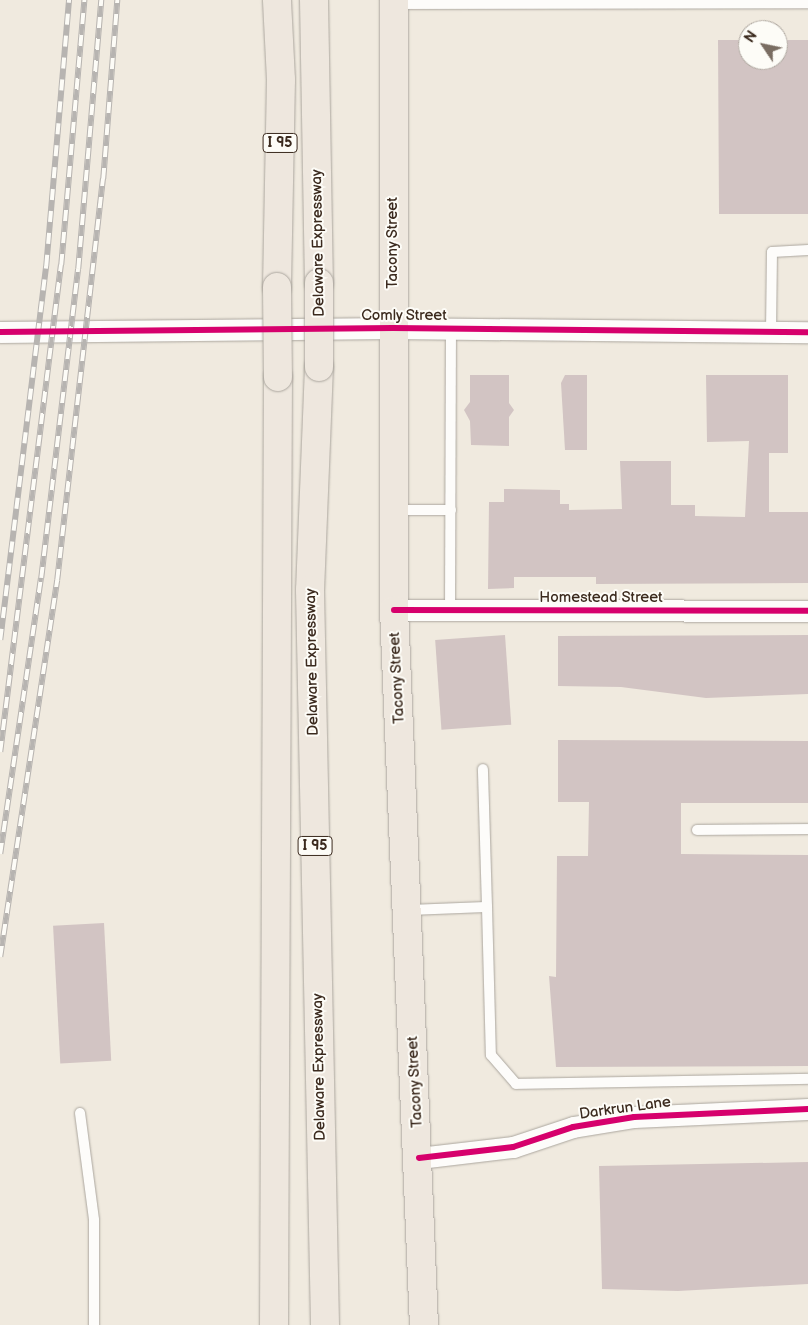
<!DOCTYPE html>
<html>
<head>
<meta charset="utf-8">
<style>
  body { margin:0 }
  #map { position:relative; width:808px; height:1325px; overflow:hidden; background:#f0eadf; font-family:"Balsamiq Sans",sans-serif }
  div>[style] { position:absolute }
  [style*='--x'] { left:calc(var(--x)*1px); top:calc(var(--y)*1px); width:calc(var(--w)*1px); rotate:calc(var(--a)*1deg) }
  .building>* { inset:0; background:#d2c4c3; transform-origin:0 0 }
  .roads { filter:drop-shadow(0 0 1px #aba69e) drop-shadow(0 0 1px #aba69e) }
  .service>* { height:10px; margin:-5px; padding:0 5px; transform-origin:5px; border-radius:5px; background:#fdfcfa }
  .minor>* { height:21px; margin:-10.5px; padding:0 10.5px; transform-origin:10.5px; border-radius:10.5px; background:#fdfcfa }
  .primary>* { height:28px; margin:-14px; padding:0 14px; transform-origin:14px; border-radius:14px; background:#eee7de }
  .motorway>* { height:28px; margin:-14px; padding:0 14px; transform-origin:14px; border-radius:14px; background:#eee7de }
  .rail>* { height:5.5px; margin-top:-2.75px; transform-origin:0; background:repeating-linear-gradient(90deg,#fdfcf7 0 11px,#b7b4b1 0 22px); box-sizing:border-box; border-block:1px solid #b7b4b1 }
  .bridges { filter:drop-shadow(0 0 1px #aba69e) drop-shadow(0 0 1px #aba69e) }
  .motorway-bridge>* { height:28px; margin:-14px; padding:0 14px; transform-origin:14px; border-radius:14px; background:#eee7de }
  .cycleway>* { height:6px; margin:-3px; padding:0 3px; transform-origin:3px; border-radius:3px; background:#d6006c }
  span { translate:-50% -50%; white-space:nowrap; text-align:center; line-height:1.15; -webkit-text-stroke:4px #fdfcf7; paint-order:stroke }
  .shield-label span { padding:1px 4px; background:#fdfcf7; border:1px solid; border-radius:4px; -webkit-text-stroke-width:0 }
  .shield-label { font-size:14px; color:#3b2a1e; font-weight:700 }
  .street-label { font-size:15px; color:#3b2a1e }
  .north { position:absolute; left:738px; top:20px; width:50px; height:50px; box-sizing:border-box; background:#fdfcf7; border:1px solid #afa8a0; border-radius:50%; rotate:304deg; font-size:14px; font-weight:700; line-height:20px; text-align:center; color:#3b2a1e }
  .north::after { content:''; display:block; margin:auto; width:18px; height:22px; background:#7a6d62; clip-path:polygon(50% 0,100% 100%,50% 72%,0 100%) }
</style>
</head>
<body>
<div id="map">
  <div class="building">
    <i style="clip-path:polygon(718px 40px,748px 40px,748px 60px,778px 60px,778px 40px,808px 40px,808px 214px,719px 214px)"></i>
    <i style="clip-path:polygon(470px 375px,509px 375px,509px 403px,514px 410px,509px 417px,509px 446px,471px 445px,470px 421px,464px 410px,470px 402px)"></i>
    <i style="clip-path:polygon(565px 375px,587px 375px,587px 450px,565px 450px,561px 383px)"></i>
    <i style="clip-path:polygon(706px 375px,788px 375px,788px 453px,769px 453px,769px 512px,808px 512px,808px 583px,596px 584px,596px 577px,514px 577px,514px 588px,488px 589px,489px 502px,504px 502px,504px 489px,560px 490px,560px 504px,569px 504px,569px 510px,622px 509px,620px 461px,671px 461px,671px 505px,695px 505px,695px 516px,745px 517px,749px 441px,707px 442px)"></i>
    <i style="left:505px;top:635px;width:90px;height:70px;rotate:86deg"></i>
    <i style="clip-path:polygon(808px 635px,808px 694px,706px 698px,621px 687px,558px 686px,558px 636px)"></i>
    <i style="clip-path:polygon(558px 740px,808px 741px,808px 803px,681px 803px,681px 854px,808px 855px,808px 1066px,556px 1067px,549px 976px,556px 977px,557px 856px,588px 856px,589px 802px,558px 802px)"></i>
    <i style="left:104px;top:923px;width:138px;height:51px;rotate:87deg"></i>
    <i style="clip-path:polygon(808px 1162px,808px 1284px,678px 1291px,602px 1289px,599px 1166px)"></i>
  </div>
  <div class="roads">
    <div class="service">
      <i style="--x:394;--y:4;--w:414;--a:-0.1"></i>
      <i style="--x:771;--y:332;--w:80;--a:-89.3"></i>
      <i style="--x:772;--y:252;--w:36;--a:-3"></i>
      <i style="--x:394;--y:510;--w:57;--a:0"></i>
      <i style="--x:450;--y:610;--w:281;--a:-89.8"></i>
      <i style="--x:697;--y:830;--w:111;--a:-0.5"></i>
      <i style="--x:487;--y:907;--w:148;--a:88.5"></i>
      <i style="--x:491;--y:1055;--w:38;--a:49"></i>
      <i style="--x:516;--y:1084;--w:292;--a:-1"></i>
      <i style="--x:408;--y:910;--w:79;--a:-2.2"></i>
      <i style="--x:487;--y:907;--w:138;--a:-91.7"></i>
      <i style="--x:80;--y:1113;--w:108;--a:82.5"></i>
      <i style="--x:94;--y:1220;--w:105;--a:90"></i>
    </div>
    <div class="minor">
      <i style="--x:0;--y:332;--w:393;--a:-0.6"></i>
      <i style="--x:393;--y:328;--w:415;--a:0.6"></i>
      <i style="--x:394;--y:610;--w:414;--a:0.1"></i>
      <i style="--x:419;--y:1158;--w:95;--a:-6.7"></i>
      <i style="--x:513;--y:1147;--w:63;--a:-18.4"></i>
      <i style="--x:573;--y:1127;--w:62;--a:-9.3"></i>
      <i style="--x:634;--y:1117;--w:174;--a:-2.6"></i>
    </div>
    <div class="primary">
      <i style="--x:394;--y:0;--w:610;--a:90"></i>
      <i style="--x:394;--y:610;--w:716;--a:87.6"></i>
    </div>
    <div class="motorway">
      <i style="--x:314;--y:0;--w:283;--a:89"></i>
      <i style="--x:277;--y:287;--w:207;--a:-88.9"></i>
      <i style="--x:281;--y:80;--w:80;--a:-92.9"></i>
      <i style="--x:319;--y:367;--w:223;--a:92.3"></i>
      <i style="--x:310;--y:590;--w:735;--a:88.83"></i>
      <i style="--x:274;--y:1325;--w:948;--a:-89.76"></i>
    </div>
  </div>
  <div class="rail">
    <i style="--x:0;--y:640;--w:377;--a:-83"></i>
    <i style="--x:46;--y:266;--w:267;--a:-85.1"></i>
    <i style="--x:0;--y:752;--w:491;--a:-82.9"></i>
    <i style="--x:61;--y:265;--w:266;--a:-85"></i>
    <i style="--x:0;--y:854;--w:279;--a:-81.6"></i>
    <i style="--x:41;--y:578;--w:311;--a:-83.2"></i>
    <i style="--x:78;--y:269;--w:270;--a:-85.1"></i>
    <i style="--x:0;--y:957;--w:381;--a:-81.4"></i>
    <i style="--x:57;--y:580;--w:404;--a:-83.5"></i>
    <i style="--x:103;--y:179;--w:180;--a:-85.5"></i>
  </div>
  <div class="bridges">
    <div class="motorway-bridge">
      <i style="--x:319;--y:283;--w:84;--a:90"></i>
      <i style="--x:277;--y:287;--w:90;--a:89.4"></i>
    </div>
  </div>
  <div class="cycleway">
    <i style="--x:0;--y:332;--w:393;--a:-0.6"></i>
    <i style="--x:393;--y:328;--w:415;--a:0.6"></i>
    <i style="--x:394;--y:610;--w:414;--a:0.1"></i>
    <i style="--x:419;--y:1158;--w:95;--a:-6.7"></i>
    <i style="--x:513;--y:1147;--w:63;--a:-18.4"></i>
    <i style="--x:573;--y:1127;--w:62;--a:-9.3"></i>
    <i style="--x:634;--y:1117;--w:174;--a:-2.6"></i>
  </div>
  <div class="shield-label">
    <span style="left:280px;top:143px">I 95</span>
    <span style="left:315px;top:846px">I 95</span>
  </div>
  <div class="street-label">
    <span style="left:318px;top:243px;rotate:-91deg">Delaware Expressway</span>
    <span style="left:393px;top:243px;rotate:-90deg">Tacony Street</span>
    <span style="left:404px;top:316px">Comly Street</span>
    <span style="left:601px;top:598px">Homestead Street</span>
    <span style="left:312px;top:662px;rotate:-91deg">Delaware Expressway</span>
    <span style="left:397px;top:678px;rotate:-93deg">Tacony Street</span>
    <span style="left:319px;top:1067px;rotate:-91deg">Delaware Expressway</span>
    <span style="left:415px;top:1082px;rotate:-93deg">Tacony Street</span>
    <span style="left:625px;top:1108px;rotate:-8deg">Darkrun Lane</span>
  </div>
  <div class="north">N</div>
</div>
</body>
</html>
